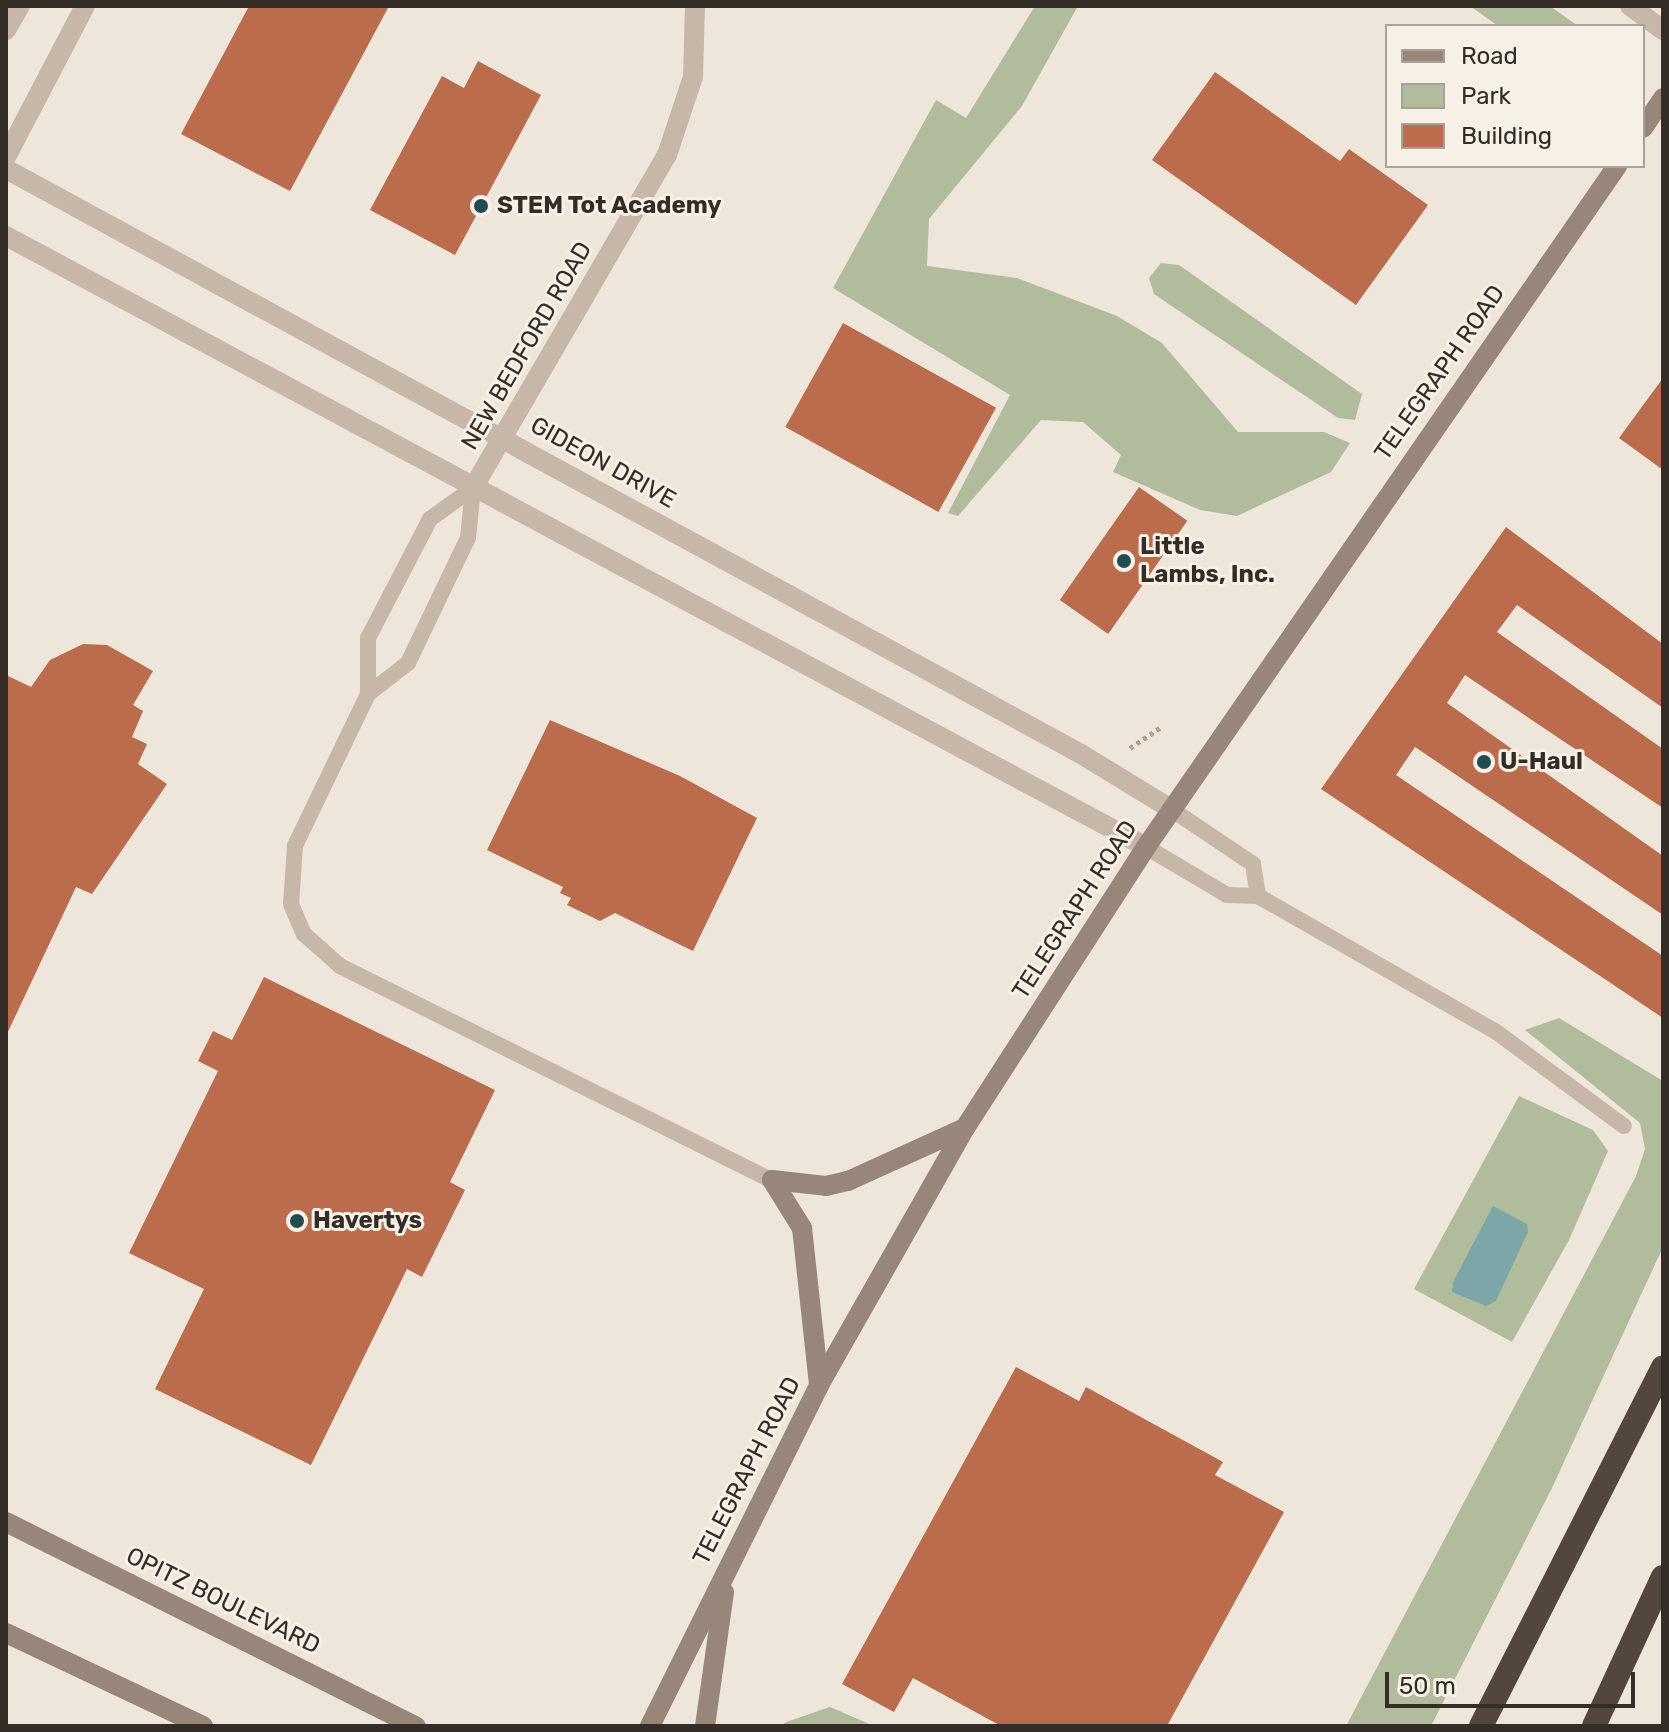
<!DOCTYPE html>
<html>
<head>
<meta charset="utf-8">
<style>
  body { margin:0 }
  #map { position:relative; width:1669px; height:1732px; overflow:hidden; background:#efe6db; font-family:Rubik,sans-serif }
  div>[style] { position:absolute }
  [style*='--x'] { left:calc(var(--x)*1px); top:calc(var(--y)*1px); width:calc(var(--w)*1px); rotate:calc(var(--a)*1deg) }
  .green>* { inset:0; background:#b0bc9c }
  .water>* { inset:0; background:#7da6a9 }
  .building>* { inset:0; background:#ba6c4d; transform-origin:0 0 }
  .path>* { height:5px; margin-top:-2.5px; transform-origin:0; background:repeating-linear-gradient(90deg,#b1a192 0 4px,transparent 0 8px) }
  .service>* { height:16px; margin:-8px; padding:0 8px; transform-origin:8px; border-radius:8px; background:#c6b7a8 }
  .minor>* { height:20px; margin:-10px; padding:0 10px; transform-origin:10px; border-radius:10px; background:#c6b7a8 }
  .tertiary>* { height:20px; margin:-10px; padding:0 10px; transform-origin:10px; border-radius:10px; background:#c6b7a8 }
  .secondary>* { height:20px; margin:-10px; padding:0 10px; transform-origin:10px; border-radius:10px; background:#99867a }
  .motorway>* { height:24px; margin:-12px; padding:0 12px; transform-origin:12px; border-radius:12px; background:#53463f }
  .dots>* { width:22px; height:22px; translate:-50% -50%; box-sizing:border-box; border:4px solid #f7f0e7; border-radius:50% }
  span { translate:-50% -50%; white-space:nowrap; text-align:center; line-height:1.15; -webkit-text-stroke:6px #f7f0e7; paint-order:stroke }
  .poi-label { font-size:24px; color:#332c27; font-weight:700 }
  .left { translate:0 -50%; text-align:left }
  .street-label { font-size:24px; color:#332c27 }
  .frame { position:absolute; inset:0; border:8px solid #332c27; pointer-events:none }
  .legend { position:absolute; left:1385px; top:24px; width:260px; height:144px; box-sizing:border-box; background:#f7f0e7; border:2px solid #a9a29a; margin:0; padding:10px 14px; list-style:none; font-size:24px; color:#332c27 }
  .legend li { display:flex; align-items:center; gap:16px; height:40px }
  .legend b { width:40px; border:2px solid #a9a29a }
  .scale { position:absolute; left:1385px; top:1672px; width:250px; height:36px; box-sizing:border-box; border:4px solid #332c27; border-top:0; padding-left:10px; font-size:24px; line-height:28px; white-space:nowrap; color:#332c27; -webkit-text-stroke:6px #f7f0e7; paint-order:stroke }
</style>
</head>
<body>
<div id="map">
  <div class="green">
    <i style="clip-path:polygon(1035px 6px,1078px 6px,1022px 106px,929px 219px,927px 266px,1017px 278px,1117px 316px,1162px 343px,1238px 432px,1324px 432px,1350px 443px,1331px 472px,1237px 516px,1200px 510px,1113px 472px,1121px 455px,1083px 422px,1041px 420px,958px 516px,948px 513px,1010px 395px,833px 288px,936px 100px,966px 118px)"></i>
    <i style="clip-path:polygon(1470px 6px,1550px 6px,1578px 26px,1498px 26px)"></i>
    <i style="clip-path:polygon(1161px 263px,1179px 265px,1362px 394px,1355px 420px,1338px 418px,1154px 294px,1149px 278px)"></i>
    <i style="clip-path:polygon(1559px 1018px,1663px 1081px,1663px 1247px,1552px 1488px,1431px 1726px,1346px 1726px,1636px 1176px,1645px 1149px,1640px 1123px,1525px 1030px)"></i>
    <i style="clip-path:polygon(1519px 1096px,1593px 1130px,1608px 1151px,1569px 1240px,1512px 1342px,1414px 1289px)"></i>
    <i style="clip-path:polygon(830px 1707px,874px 1726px,781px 1726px,786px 1722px)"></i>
  </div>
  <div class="water">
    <i style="clip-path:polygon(1493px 1206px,1527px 1224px,1528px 1232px,1496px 1301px,1486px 1306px,1452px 1292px,1453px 1282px)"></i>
  </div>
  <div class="building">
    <i style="clip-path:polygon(249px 6px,389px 6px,290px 191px,181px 134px)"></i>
    <i style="clip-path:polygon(478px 61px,541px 95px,455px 255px,370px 210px,442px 76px,464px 88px)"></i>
    <i style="clip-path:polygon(1215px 72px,1340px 161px,1349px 149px,1428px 205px,1356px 305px,1152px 160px)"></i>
    <i style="left:843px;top:323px;width:175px;height:119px;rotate:29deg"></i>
    <i style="clip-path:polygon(1663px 378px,1663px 470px,1619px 438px)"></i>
    <i style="left:1139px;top:487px;width:59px;height:138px;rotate:35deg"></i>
    <i style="clip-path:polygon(1506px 527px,1663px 644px,1663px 708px,1517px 605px,1497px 632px,1663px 749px,1663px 808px,1465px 675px,1447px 703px,1663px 856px,1663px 915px,1415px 747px,1396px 775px,1663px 956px,1663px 1018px,1321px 789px)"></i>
    <i style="clip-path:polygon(83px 644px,107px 645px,153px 671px,133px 705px,143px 711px,132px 737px,147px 744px,138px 764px,167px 784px,92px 894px,76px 887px,6px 1036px,6px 675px,31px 687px,50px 660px)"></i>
    <i style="clip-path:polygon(550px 720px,680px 776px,757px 818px,693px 951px,615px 913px,600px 921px,567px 905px,571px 898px,560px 893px,563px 887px,487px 850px)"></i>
    <i style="clip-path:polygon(264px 977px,495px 1090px,450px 1182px,465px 1190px,422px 1277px,407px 1269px,311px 1465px,155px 1389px,204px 1289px,129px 1253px,218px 1071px,198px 1061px,213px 1031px,232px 1040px)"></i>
    <i style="clip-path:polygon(1016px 1367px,1079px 1401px,1086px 1387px,1223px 1462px,1215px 1475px,1284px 1512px,1167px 1726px,1001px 1726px,913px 1678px,894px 1712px,842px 1684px)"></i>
  </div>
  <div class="path">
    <i style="--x:1130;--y:748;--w:36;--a:-34"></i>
  </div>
  <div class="service">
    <i style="--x:473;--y:488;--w:53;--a:144.2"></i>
    <i style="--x:430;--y:519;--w:134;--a:117.5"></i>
    <i style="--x:368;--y:638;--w:56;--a:90"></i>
    <i style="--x:368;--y:694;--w:169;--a:115.7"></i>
    <i style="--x:295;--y:846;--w:58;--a:93.9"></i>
    <i style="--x:291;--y:904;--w:33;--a:67"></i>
    <i style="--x:304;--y:934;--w:48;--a:41.6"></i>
    <i style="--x:340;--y:966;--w:482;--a:26.4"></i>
    <i style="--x:368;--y:694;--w:51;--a:-37.8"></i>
    <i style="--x:408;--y:663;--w:139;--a:-64.4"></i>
    <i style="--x:468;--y:538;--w:50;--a:-84.3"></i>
    <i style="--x:1171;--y:809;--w:99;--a:33.9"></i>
    <i style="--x:1253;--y:864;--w:32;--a:81"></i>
    <i style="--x:1146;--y:847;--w:94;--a:30.7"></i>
    <i style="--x:1227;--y:895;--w:31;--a:2"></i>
    <i style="--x:1258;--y:896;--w:273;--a:29.7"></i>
    <i style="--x:1495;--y:1031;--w:160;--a:36.4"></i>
  </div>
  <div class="minor">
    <i style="--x:473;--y:488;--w:385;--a:-59.8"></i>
    <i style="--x:667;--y:155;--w:82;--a:-71.6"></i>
    <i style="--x:693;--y:77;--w:71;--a:-88.4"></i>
  </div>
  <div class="tertiary">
    <i style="--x:1630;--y:6;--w:41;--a:36"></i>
    <i style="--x:6;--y:30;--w:28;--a:-60"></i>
    <i style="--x:6;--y:157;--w:170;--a:-62.4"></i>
    <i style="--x:6;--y:169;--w:1224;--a:28.55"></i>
    <i style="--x:1081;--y:754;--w:105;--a:31.4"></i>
    <i style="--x:6;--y:236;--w:1293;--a:28.19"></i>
  </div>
  <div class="secondary">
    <i style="--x:1643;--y:128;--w:36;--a:-56"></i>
    <i style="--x:772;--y:1180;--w:57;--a:58"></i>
    <i style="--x:802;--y:1228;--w:158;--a:83.8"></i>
    <i style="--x:772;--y:1180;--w:54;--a:6.3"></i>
    <i style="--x:826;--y:1186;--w:23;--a:-13"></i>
    <i style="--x:848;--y:1181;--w:128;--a:-24.4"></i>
    <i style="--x:6;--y:1522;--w:458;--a:26.5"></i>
    <i style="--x:6;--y:1633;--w:218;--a:25.3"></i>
    <i style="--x:650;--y:1726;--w:381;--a:-63.6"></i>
    <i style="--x:819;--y:1385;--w:296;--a:-60.4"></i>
    <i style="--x:965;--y:1128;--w:334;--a:-57.2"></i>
    <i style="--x:1146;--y:847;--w:828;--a:-55.33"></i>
    <i style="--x:705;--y:1726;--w:135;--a:-81.9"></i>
  </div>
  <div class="motorway">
    <i style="--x:1481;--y:1726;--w:402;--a:-63.1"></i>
    <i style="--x:1594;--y:1726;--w:164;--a:-65.2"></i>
  </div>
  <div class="dots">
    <i style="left:481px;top:206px;background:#214c51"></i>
    <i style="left:1124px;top:561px;background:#214c51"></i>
    <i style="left:1484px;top:762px;background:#214c51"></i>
    <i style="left:297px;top:1221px;background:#214c51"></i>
  </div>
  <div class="poi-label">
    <span class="left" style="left:497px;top:206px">STEM Tot Academy</span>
    <span class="left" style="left:1140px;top:561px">Little<br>Lambs, Inc.</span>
    <span class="left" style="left:1500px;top:762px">U-Haul</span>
    <span class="left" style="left:313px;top:1221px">Havertys</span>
  </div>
  <div class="street-label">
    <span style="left:527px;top:346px;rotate:-60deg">NEW BEDFORD ROAD</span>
    <span style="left:1440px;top:373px;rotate:-55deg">TELEGRAPH ROAD</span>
    <span style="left:603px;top:463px;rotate:29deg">GIDEON DRIVE</span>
    <span style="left:1075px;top:910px;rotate:-57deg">TELEGRAPH ROAD</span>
    <span style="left:747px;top:1471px;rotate:-63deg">TELEGRAPH ROAD</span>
    <span style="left:223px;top:1601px;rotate:26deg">OPITZ BOULEVARD</span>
  </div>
  <div class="frame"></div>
  <ul class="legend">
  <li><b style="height:10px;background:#99867a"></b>Road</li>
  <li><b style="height:22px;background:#b0bc9c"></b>Park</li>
  <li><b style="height:22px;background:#ba6c4d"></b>Building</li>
  </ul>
  <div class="scale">50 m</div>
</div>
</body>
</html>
